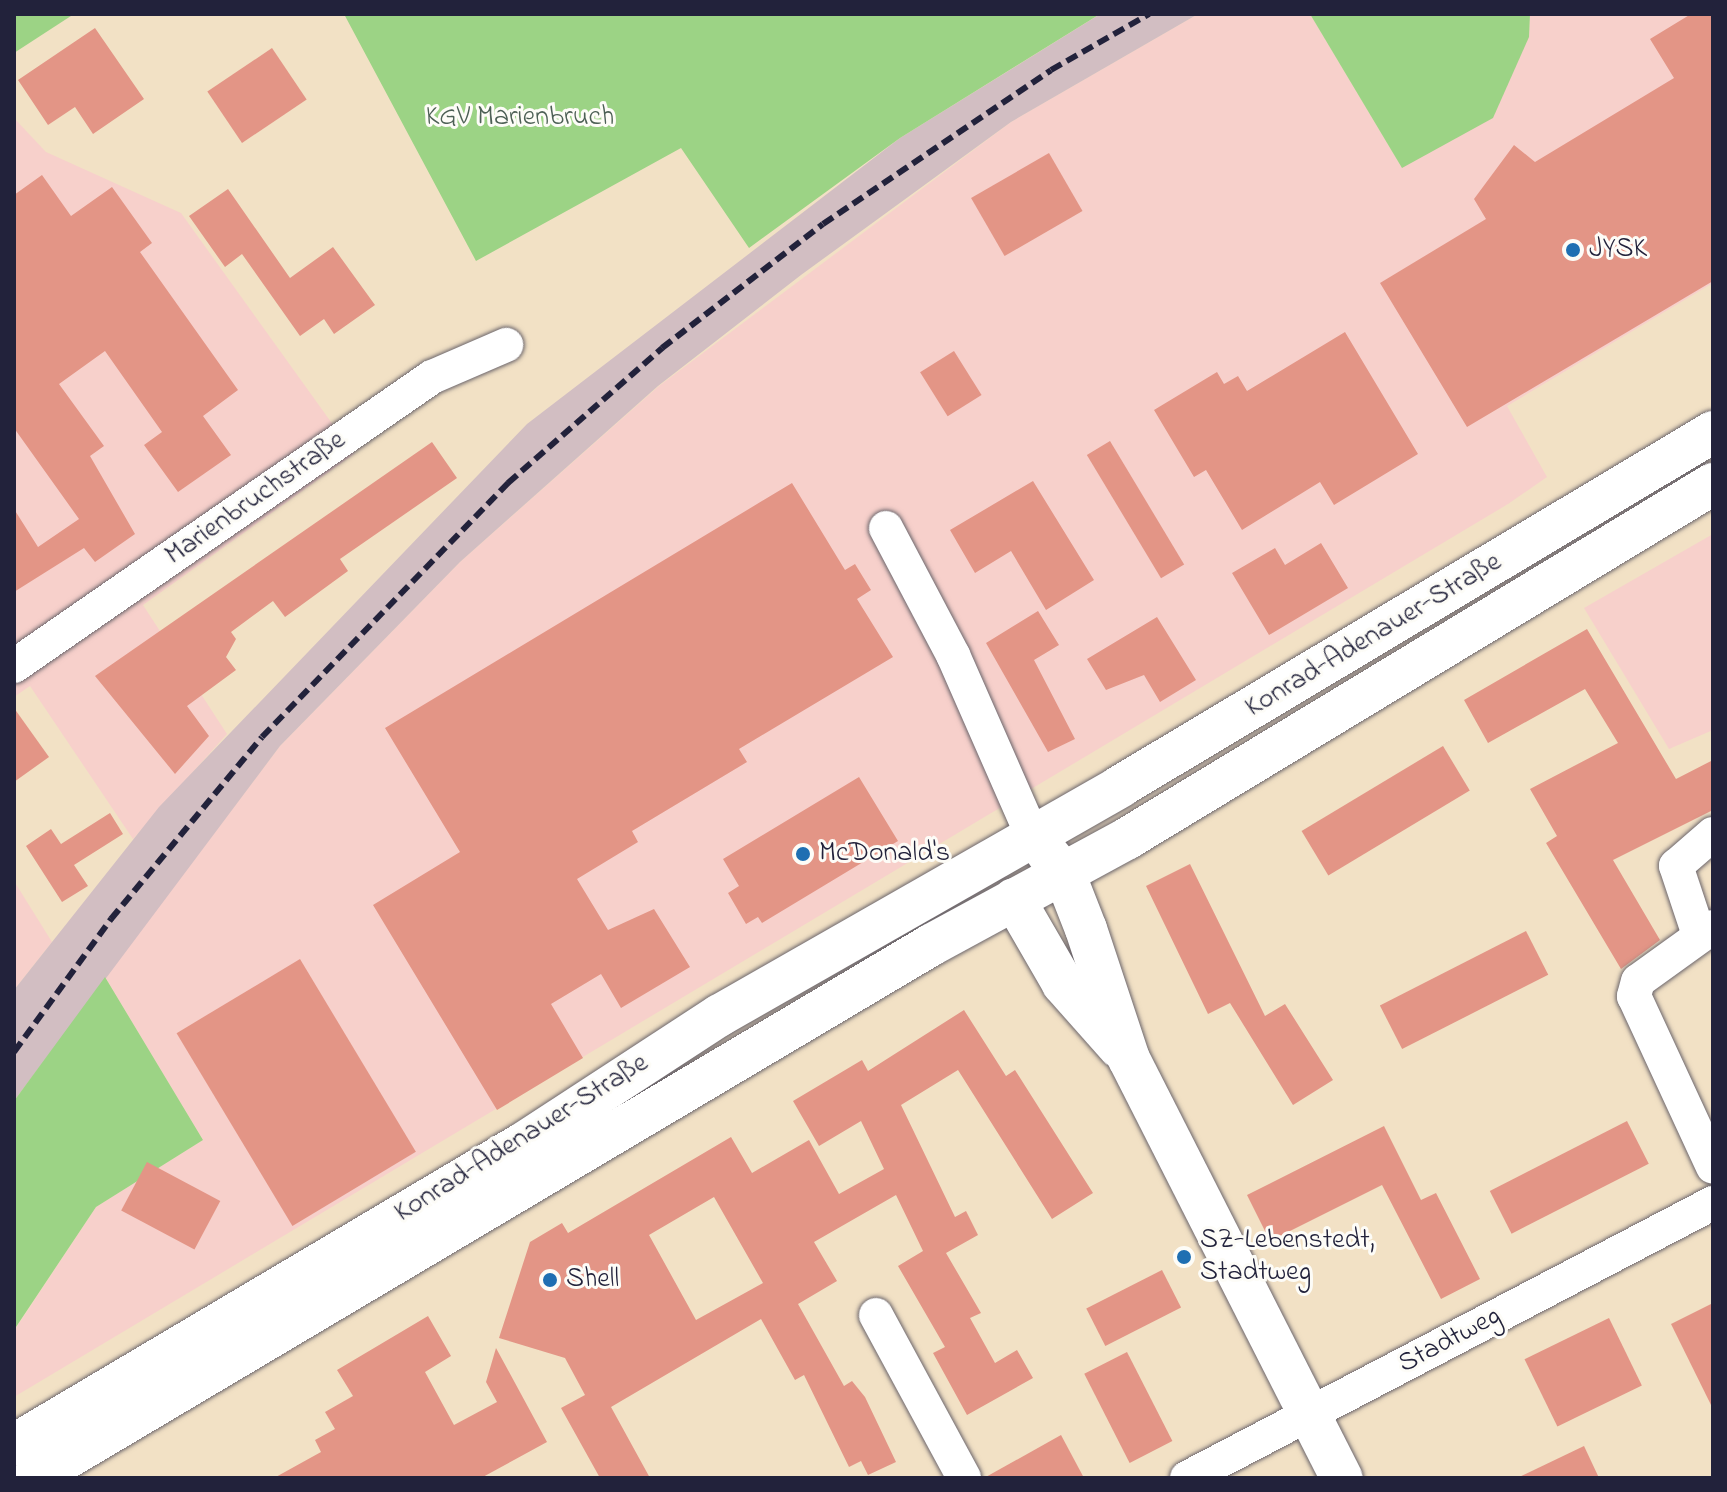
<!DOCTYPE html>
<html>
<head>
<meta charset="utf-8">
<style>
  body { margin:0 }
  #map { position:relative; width:1727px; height:1492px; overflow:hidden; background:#f2e1c5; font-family:"Indie Flower",sans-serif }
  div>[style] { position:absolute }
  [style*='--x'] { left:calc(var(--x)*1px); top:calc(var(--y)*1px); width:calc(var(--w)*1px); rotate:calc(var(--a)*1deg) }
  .built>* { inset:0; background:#f7d0cb }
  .industrial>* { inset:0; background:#d2bec2 }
  .green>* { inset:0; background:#9cd385 }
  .building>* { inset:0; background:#e39586; transform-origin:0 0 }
  .roads { filter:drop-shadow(0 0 2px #6b656b) drop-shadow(0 0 2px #6b656b) }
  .minor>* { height:34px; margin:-17px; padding:0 17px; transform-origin:17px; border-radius:17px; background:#fff }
  .tertiary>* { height:42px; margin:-21px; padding:0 21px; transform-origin:21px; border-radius:21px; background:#fff }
  .rail>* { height:6px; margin-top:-3px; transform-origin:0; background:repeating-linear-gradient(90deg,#22223b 0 12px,transparent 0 18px) }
  .dots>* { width:22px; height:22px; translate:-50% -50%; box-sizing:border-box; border:4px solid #fdfcf7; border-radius:50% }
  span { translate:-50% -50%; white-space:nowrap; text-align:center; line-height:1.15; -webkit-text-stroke:6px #fdfcf7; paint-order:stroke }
  .park-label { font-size:28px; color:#4d6055 }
  .poi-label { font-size:28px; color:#22223b }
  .left { translate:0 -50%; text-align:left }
  .street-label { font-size:28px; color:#22223b }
  .frame { position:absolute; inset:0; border:16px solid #22223b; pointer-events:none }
</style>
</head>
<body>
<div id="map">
  <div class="built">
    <i style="clip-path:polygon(1198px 14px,1310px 14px,1402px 168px,1529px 37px,1530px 14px,1713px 14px,1713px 283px,1507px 406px,1547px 477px,1508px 504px,14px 1397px,14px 1331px,96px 1207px,203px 1140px,105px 977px,280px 746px,460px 562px,659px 386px,1011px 122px)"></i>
    <i style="clip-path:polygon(14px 118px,46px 152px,181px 213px,354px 454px,143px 605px,227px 734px,133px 839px,30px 686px,14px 697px)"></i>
    <i style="clip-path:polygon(1713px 534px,1713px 730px,1669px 749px,1584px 608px)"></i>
    <i style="clip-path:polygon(14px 881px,52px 942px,14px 990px)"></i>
  </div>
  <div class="industrial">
    <i style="clip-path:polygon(1198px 14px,1011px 122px,801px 275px,658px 386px,460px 562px,280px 746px,14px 1101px,14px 990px,159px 807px,527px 424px,900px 138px,1097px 16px)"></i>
  </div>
  <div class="green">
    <i style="clip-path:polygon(14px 14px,74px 14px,14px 53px)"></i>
    <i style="clip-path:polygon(344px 14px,1100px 14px,900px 138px,749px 248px,681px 148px,476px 261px)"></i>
    <i style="clip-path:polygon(1310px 14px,1530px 14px,1529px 37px,1493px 118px,1402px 168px)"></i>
    <i style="clip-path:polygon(105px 977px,203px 1140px,96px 1207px,14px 1330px,14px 1101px)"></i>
  </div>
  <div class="building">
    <i style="clip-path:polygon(1691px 14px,1713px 14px,1713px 281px,1467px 427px,1380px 283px,1486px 219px,1474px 199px,1514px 145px,1535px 162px,1674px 78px,1650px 39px)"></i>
    <i style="clip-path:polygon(95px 28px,144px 99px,93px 134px,75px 107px,48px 125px,18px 80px)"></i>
    <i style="left:272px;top:48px;width:62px;height:78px;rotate:56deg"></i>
    <i style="left:1049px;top:153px;width:67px;height:90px;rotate:60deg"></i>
    <i style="clip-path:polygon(42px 175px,71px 216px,112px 187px,152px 243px,140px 252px,238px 390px,203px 416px,231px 455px,178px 492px,144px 445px,162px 432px,105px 351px,59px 384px,104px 446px,90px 456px,135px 534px,95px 562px,84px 548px,14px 592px,14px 509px,38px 547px,79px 519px,14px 428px,14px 195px)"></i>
    <i style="clip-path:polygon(228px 189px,290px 278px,333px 247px,375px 305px,334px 334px,324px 319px,300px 336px,242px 254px,225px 267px,189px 216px)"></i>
    <i style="clip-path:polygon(1345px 332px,1418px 454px,1334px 505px,1320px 482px,1242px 530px,1206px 470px,1194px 477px,1154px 410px,1217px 372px,1224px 384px,1238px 376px,1247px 391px)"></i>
    <i style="left:954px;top:351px;width:52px;height:40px;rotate:58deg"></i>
    <i style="left:1110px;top:441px;width:144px;height:27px;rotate:59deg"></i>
    <i style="clip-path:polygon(432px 442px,457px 478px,340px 559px,348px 571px,285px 617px,273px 601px,231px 632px,236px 639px,226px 657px,236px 670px,187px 706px,209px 736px,175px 774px,95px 676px)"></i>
    <i style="clip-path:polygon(1033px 481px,1094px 580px,1046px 610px,1011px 551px,975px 573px,950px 530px)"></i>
    <i style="clip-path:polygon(792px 483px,845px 570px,855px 564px,871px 590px,857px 599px,893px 657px,739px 749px,747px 762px,632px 831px,638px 842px,577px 879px,608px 930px,654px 909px,690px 967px,621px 1008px,601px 974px,551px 1004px,583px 1058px,497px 1110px,373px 905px,460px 852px,385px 728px)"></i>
    <i style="clip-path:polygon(1321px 543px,1348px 588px,1269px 635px,1232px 573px,1275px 548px,1285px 565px)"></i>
    <i style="clip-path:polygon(1038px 611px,1059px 645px,1034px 660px,1075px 739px,1048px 752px,986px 643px)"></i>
    <i style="clip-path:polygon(1157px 617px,1196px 680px,1160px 702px,1144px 675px,1106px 690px,1087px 659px)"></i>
    <i style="clip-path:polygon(1587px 629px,1676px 779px,1713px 760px,1713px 810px,1613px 860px,1660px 940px,1621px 969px,1546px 843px,1557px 836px,1530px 789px,1618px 743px,1585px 689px,1488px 743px,1464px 700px)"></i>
    <i style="clip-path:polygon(14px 708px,49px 757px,14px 782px)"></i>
    <i style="left:1443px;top:746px;width:52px;height:165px;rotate:59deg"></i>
    <i style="clip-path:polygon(859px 777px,898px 841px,762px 923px,758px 917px,746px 924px,728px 893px,739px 886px,723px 859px)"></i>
    <i style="clip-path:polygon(110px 813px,123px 834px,74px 865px,88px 886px,62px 902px,26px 846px,51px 829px,61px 844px)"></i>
    <i style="clip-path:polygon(1190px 864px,1265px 1016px,1285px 1004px,1333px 1080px,1293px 1105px,1230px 1003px,1208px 1014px,1146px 886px)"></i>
    <i style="left:1526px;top:931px;width:49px;height:164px;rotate:63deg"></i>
    <i style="left:300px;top:959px;width:225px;height:144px;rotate:59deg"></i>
    <i style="clip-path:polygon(evenodd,964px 1010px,1006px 1076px,1015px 1070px,1093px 1193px,1052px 1219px,958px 1070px,901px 1105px,955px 1217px,966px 1211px,978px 1235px,946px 1253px,981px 1313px,970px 1318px,995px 1363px,1017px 1350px,1033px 1378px,967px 1415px,933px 1353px,945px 1347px,898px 1266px,923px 1251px,896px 1195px,814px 1242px,837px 1281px,798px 1304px,844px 1386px,852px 1381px,865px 1397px,896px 1462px,868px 1475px,861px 1461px,849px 1467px,804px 1375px,795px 1380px,761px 1319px,611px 1407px,650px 1478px,600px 1478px,561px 1408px,585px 1395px,565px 1358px,499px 1338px,530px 1242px,562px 1223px,568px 1233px,731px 1137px,752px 1173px,809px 1140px,839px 1194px,884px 1169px,861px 1121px,819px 1146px,793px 1101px,862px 1060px,868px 1071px,964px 1010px,714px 1197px,763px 1283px,696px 1320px,649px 1235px,714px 1197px)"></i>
    <i style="left:1627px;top:1121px;width:48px;height:154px;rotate:63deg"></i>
    <i style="clip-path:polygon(1384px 1126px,1421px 1200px,1436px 1193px,1480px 1279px,1441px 1299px,1382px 1185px,1270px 1241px,1247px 1195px)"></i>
    <i style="left:147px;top:1162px;width:83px;height:55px;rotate:28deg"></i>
    <i style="left:1162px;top:1270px;width:42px;height:85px;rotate:63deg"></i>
    <i style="clip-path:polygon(1713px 1303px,1713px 1409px,1671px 1324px)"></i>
    <i style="clip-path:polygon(428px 1316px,451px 1356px,425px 1372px,454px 1425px,497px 1402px,486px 1382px,496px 1348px,547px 1442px,481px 1478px,274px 1478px,321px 1452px,315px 1440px,335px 1429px,325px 1412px,353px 1396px,337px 1370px)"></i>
    <i style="left:1609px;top:1318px;width:75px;height:94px;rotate:64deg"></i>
    <i style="left:1127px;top:1352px;width:100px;height:48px;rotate:63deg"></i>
    <i style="clip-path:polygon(1061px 1435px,1084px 1478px,984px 1478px)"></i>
    <i style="clip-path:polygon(1584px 1446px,1599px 1478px,1517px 1478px)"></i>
  </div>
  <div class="roads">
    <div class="minor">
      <i style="--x:886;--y:528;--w:144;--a:62.2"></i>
      <i style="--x:953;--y:655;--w:199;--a:66.3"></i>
      <i style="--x:14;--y:666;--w:508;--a:-34.66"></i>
      <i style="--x:432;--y:377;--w:81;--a:-23.4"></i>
      <i style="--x:1713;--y:927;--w:92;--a:144.2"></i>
      <i style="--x:1638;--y:981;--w:16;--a:105"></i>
      <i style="--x:1634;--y:996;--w:188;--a:65.2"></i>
      <i style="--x:1699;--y:935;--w:73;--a:-108.4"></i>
      <i style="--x:1676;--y:866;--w:49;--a:-40.9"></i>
      <i style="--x:876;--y:1315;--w:185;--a:61.6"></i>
      <i style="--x:1187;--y:1478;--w:594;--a:-27.6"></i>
    </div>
    <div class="tertiary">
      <i style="--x:1047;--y:853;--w:26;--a:50"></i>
      <i style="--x:1064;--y:873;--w:60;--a:68.6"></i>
      <i style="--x:1086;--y:929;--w:137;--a:71.7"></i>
      <i style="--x:1129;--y:1059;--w:470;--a:63.1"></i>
      <i style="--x:1014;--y:899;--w:98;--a:60"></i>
      <i style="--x:1063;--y:984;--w:84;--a:48.4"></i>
      <i style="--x:14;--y:1445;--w:590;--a:-30.65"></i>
      <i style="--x:522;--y:1144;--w:236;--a:-33.1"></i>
      <i style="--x:720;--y:1015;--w:460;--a:-29.7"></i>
      <i style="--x:1119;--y:787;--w:692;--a:-30.86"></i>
      <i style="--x:33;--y:1478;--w:1044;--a:-30.69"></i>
      <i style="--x:931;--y:945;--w:224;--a:-28.5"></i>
      <i style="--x:1128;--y:838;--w:684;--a:-31.18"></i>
    </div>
  </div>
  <div class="rail">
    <i style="--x:14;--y:1052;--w:165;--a:-53.9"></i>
    <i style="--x:111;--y:919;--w:236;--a:-50.3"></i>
    <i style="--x:262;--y:737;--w:354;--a:-45.9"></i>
    <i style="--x:508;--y:483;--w:205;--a:-41.2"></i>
    <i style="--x:662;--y:348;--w:203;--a:-37.6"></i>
    <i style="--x:823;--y:224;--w:275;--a:-34"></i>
    <i style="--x:1051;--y:70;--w:113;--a:-29.7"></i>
  </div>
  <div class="dots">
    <i style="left:1573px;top:250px;background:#1f6fb2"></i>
    <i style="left:803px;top:854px;background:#1f6fb2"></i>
    <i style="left:1184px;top:1257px;background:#1f6fb2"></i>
    <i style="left:550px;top:1280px;background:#1f6fb2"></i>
  </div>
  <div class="park-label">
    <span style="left:520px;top:118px">KGV Marienbruch</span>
  </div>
  <div class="poi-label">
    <span class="left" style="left:1589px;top:250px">JYSK</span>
    <span class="left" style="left:819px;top:854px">McDonald's</span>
    <span class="left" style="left:1200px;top:1257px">SZ-Lebenstedt,<br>Stadtweg</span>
    <span class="left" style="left:566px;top:1280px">Shell</span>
  </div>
  <div class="street-label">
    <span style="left:256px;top:499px;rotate:-35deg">Marienbruchstraße</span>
    <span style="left:1374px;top:636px;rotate:-31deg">Konrad-Adenauer-Straße</span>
    <span style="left:522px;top:1139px;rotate:-32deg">Konrad-Adenauer-Straße</span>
    <span style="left:1450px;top:1341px;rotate:-28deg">Stadtweg</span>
  </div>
  <div class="frame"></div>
</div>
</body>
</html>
